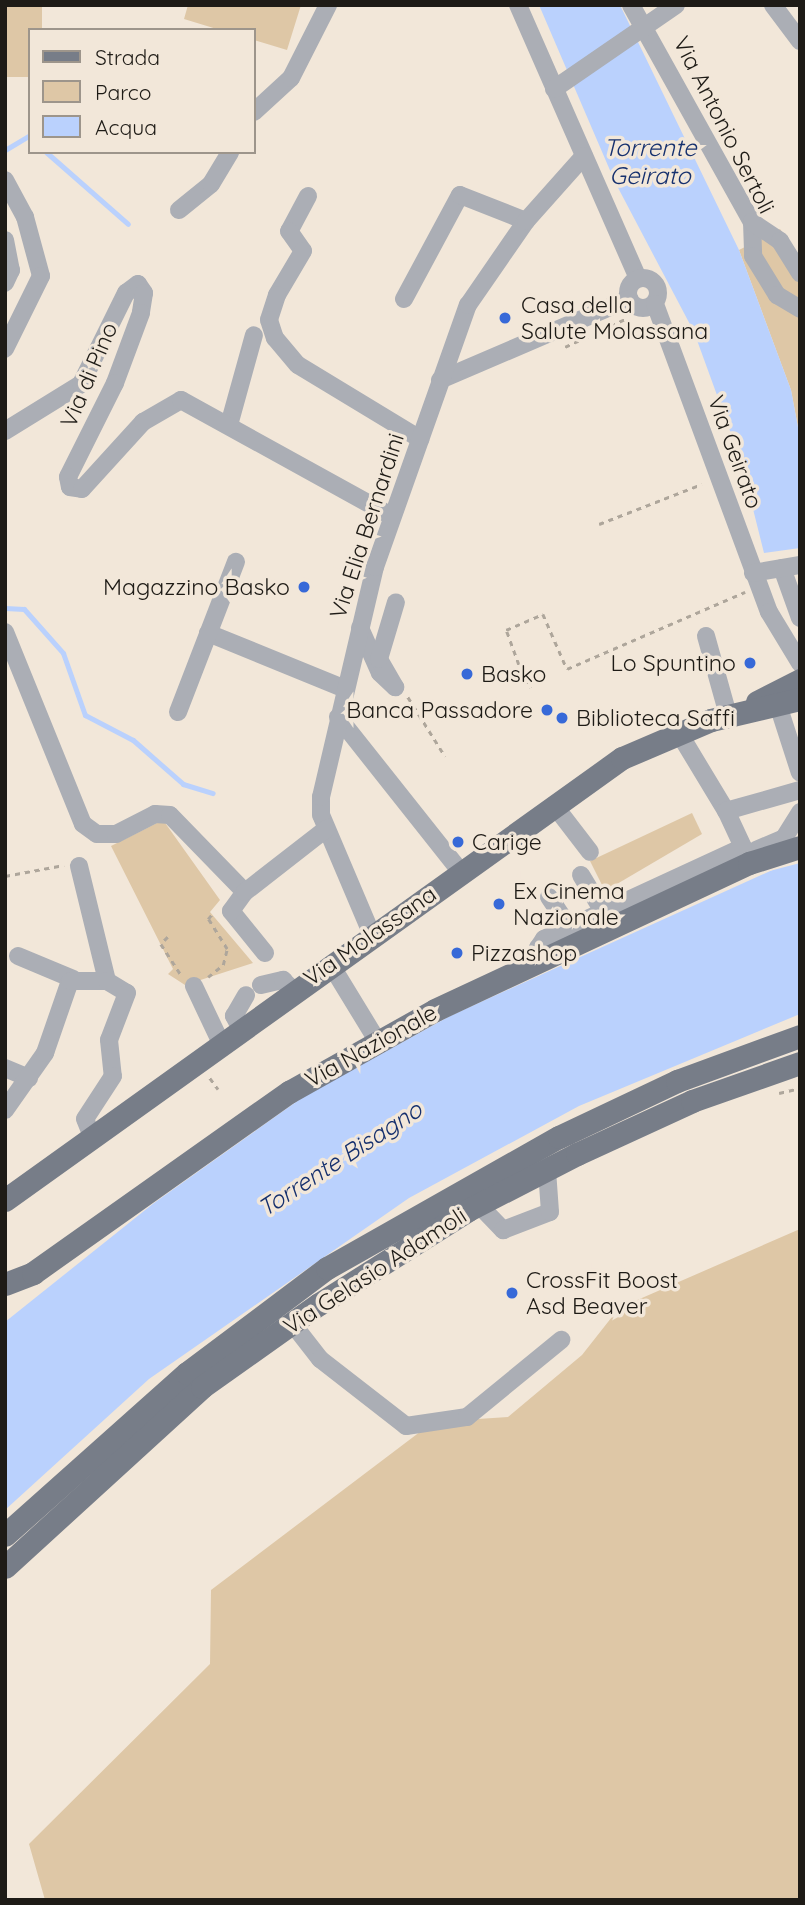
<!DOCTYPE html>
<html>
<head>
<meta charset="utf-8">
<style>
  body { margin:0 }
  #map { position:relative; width:805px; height:1905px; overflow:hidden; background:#f2e7d9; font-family:Quicksand,sans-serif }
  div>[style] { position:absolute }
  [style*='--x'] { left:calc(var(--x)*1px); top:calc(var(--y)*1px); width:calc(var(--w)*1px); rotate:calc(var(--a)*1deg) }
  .green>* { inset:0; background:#dec7a6 }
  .water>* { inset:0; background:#bad1fd }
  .pier>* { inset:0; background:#f2e7d9 }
  .stream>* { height:5px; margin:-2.5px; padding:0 2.5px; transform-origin:2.5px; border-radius:2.5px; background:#bad1fd }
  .path>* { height:2.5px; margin-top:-1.25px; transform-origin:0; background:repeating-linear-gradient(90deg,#aea69b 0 5px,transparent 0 10px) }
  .minor>* { height:18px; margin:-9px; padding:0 9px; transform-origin:9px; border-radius:9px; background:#abaeb5 }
  .minor>.ring { margin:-9px; padding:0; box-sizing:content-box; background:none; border:18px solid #abaeb5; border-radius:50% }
  .major>* { height:23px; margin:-11.5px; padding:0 11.5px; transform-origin:11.5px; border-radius:11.5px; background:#777d88 }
  .dots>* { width:19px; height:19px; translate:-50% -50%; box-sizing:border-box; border:4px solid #f2e7d9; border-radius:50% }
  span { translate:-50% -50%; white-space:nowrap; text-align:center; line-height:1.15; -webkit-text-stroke:7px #f2e7d9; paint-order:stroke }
  .street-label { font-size:23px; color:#1e1b16 }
  .poi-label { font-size:23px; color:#1e1b16 }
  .left { translate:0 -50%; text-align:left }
  .right { translate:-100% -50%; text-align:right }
  .water-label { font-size:24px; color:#15306e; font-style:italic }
  .frame { position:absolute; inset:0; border:7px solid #1e1b16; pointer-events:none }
  .legend { position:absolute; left:28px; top:28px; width:228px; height:126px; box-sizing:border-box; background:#f2e7d9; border:2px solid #9d958b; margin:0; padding:9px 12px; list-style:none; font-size:21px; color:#1e1b16 }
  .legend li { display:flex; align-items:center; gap:14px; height:35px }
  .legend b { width:35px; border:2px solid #9d958b }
</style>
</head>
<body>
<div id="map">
  <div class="green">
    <i style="clip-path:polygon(5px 5px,42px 5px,42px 30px,30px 30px,30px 77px,5px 77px)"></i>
    <i style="clip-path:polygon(188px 5px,301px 5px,287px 50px,254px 40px,254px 30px,220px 30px,184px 19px)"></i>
    <i style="clip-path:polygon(780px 229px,800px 257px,800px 438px,791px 390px,739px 250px)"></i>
    <i style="clip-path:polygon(692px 813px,702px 834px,605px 891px,590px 861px)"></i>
    <i style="clip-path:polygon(163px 820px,220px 900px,210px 912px,253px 963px,185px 985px,168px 974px,173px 969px,111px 846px)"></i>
    <i style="clip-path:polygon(800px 1229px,800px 1900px,45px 1900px,29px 1844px,210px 1664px,211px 1590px,433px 1422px,508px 1417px,582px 1355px,619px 1308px)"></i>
  </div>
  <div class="water">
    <i style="clip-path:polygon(539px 5px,620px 5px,739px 250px,791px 390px,800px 438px,800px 548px,764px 553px,741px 461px,694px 332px,615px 182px)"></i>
    <i style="clip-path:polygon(800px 841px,800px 1014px,579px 1106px,409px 1198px,149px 1379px,5px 1510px,5px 1322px,154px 1203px,303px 1097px,450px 1016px,788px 863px)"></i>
  </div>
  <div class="pier">
    <i style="clip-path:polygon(800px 838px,800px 863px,751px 876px,644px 926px,749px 875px,786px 861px)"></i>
  </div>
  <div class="stream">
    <i style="--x:5;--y:150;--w:29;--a:-31"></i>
    <i style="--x:46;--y:152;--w:109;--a:41.3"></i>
    <i style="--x:5;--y:608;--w:19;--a:3"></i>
    <i style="--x:24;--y:609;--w:59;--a:48.4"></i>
    <i style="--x:63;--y:653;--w:66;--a:70.5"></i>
    <i style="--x:85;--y:715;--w:54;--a:27.5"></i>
    <i style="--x:133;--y:740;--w:67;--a:41.3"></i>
    <i style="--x:183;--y:784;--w:31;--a:17"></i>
  </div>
  <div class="path">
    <i style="--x:565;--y:347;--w:66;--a:-25"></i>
    <i style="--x:599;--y:524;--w:110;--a:-21.2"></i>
    <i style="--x:521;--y:670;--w:20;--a:60"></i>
    <i style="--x:522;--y:674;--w:47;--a:-110"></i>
    <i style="--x:506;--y:630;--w:40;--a:-23.4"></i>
    <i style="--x:543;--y:614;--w:60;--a:66.4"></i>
    <i style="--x:567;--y:669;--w:194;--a:-23.4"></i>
    <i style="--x:408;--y:697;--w:70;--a:57.9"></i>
    <i style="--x:5;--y:876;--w:60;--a:-10.6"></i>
    <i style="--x:168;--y:937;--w:10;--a:135"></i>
    <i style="--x:161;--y:944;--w:37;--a:57"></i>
    <i style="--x:208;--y:977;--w:19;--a:-39"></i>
    <i style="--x:223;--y:965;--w:16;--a:-76"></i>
    <i style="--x:227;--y:949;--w:36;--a:-122"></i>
    <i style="--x:208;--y:919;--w:8;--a:-50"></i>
    <i style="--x:210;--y:1078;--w:14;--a:54"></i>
    <i style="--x:779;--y:1093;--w:22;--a:-13"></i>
  </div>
  <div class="minor">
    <i style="--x:518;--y:5;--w:298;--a:66.3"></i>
    <i style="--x:631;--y:5;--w:248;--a:60.9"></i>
    <i style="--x:752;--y:222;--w:34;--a:88"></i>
    <i style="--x:753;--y:256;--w:46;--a:58.4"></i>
    <i style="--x:777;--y:295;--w:27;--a:31"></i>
    <i style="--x:773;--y:5;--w:45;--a:53.1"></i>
    <i style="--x:554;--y:89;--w:148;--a:-34.5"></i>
    <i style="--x:254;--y:112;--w:50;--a:-42.6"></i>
    <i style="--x:291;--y:78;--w:82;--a:-63.1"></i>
    <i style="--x:5;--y:180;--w:42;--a:61.6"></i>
    <i style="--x:25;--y:217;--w:61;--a:74.8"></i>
    <i style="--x:41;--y:276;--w:81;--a:116.3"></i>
    <i style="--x:308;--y:196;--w:40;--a:118"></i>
    <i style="--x:289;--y:231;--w:24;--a:55"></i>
    <i style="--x:303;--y:251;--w:51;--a:120.6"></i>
    <i style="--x:277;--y:295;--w:26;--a:108"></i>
    <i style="--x:269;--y:320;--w:19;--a:72"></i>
    <i style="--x:275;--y:338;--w:35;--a:50"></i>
    <i style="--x:298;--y:365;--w:143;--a:31.2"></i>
    <i style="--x:179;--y:210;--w:41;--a:-39.1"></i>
    <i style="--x:211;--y:184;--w:37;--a:-59"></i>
    <i style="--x:752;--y:222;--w:34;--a:34"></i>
    <i style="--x:780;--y:241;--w:38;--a:58"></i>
    <i style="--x:5;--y:240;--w:31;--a:79"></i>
    <i style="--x:11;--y:270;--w:14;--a:115"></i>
    <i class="ring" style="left:628px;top:278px;width:12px;height:12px"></i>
    <i style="--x:404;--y:299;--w:118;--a:-61.7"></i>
    <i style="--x:460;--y:195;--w:71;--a:21.5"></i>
    <i style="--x:655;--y:304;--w:328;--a:69.7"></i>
    <i style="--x:769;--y:612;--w:60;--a:58.7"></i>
    <i style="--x:440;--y:380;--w:206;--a:-23.2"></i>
    <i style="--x:229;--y:425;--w:93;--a:-74.5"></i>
    <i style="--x:5;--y:431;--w:89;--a:-31.7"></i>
    <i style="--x:81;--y:384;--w:102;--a:-63.7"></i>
    <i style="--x:126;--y:293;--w:15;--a:-37"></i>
    <i style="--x:138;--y:284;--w:11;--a:56"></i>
    <i style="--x:144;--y:293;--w:20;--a:99"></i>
    <i style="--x:141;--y:313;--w:75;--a:110.4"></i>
    <i style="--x:115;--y:383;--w:105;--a:116.6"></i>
    <i style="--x:68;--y:477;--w:10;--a:79"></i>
    <i style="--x:70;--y:487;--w:12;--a:9"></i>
    <i style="--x:82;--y:489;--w:91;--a:-47.7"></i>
    <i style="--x:143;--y:422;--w:44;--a:-30.1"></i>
    <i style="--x:181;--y:400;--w:240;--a:28.9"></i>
    <i style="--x:782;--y:568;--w:53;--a:70.2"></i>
    <i style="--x:753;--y:573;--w:48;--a:-9.7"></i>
    <i style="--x:360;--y:628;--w:49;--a:66"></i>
    <i style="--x:380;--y:673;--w:21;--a:43"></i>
    <i style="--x:395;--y:687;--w:32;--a:-120"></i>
    <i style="--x:379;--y:659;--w:59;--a:-73.4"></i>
    <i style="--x:5;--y:632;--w:207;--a:67.9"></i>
    <i style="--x:83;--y:824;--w:17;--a:36"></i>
    <i style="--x:97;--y:834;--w:19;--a:0"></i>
    <i style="--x:116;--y:834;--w:44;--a:-27.1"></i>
    <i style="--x:155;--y:814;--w:15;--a:4"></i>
    <i style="--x:170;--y:815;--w:107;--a:45.8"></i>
    <i style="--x:208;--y:633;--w:146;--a:22.2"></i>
    <i style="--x:706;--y:636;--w:82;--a:74.4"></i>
    <i style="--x:778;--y:705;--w:71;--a:72.1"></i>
    <i style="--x:178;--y:712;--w:161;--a:-68.9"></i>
    <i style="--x:338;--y:717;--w:198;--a:51.6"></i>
    <i style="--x:679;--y:733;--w:91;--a:58.9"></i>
    <i style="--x:726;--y:811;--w:77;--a:-15.8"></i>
    <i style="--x:554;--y:805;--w:59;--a:52.5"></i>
    <i style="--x:756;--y:850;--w:30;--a:-23"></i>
    <i style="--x:784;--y:838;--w:31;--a:-58"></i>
    <i style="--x:79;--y:866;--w:118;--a:76.3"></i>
    <i style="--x:581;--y:875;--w:44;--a:58.8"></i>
    <i style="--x:549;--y:897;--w:37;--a:56"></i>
    <i style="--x:372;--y:935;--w:130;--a:-113"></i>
    <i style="--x:321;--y:815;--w:18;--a:-90"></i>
    <i style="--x:321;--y:797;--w:236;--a:-76.8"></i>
    <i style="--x:375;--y:567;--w:278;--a:-70.5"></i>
    <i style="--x:468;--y:305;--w:102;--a:-55.4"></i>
    <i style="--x:526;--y:221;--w:87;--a:-48.3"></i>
    <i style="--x:265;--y:953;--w:54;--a:-129"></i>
    <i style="--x:231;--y:911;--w:24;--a:-54"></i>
    <i style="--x:245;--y:892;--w:103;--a:-37.9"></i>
    <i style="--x:18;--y:956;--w:60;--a:22.7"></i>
    <i style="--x:545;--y:961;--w:15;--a:-118"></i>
    <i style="--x:538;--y:948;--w:11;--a:-56"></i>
    <i style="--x:544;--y:939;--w:219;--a:-24.8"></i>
    <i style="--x:743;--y:847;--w:40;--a:-115"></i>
    <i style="--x:331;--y:965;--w:90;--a:58.6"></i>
    <i style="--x:261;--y:985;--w:23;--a:-13"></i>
    <i style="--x:283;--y:980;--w:14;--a:45"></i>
    <i style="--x:194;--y:986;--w:63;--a:64.7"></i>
    <i style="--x:241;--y:1029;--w:15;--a:-118"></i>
    <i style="--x:234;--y:1016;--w:24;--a:-60"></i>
    <i style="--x:5;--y:1068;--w:26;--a:23"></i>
    <i style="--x:5;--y:1110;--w:70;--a:-54.9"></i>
    <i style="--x:45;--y:1053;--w:76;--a:-70.9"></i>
    <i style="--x:70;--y:981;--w:37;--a:0"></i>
    <i style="--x:107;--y:981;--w:23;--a:31"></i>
    <i style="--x:127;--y:993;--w:50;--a:111"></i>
    <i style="--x:109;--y:1040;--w:36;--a:84"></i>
    <i style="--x:113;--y:1076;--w:51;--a:123.1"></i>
    <i style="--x:85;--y:1119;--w:18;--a:68"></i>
    <i style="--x:479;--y:1205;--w:35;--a:46"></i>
    <i style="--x:503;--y:1230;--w:50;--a:-21"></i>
    <i style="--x:550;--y:1212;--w:42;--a:-94.1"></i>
    <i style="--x:292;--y:1323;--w:46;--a:52.1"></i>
    <i style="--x:320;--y:1359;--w:109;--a:37.9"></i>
    <i style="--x:406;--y:1426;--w:62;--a:-8.4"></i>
    <i style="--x:467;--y:1417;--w:122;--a:-39.3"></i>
  </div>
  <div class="major">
    <i style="--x:757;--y:702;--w:48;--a:-27.1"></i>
    <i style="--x:5;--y:1200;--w:759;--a:-35.62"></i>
    <i style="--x:622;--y:758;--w:97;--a:-23.1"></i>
    <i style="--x:711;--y:720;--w:91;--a:-13.3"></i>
    <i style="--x:5;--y:1284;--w:30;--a:-21"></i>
    <i style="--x:33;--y:1273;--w:314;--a:-35.3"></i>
    <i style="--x:289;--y:1092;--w:167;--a:-29.3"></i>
    <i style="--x:435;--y:1010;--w:347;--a:-25.1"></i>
    <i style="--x:749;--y:863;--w:53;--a:-17.4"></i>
    <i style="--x:5;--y:1535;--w:244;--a:-41.7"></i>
    <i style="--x:187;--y:1373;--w:175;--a:-36.9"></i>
    <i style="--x:327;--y:1268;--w:266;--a:-29.5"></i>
    <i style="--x:559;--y:1137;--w:131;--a:-25.4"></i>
    <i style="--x:677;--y:1081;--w:131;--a:-20.1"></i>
    <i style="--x:5;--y:1567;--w:267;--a:-42.4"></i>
    <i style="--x:202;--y:1387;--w:143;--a:-35.4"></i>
    <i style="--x:319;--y:1304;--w:176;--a:-32.2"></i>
    <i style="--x:468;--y:1210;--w:123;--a:-27.2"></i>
    <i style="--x:577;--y:1154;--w:127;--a:-24.7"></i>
    <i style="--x:692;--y:1101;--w:114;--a:-19.4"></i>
  </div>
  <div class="dots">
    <i style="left:505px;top:318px;background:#3769d8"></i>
    <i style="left:304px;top:587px;background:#3769d8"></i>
    <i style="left:750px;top:663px;background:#3769d8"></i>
    <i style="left:467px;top:674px;background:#3769d8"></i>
    <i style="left:547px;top:710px;background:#3769d8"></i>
    <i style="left:562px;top:718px;background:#3769d8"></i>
    <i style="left:458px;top:842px;background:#3769d8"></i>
    <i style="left:499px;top:904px;background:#3769d8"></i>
    <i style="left:457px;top:953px;background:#3769d8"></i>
    <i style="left:512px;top:1293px;background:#3769d8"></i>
  </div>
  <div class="street-label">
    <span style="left:724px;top:125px;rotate:63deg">Via Antonio Sertoli</span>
    <span style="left:89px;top:375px;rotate:-67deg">Via di Pino</span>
    <span style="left:735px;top:452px;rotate:70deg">Via Geirato</span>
    <span style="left:367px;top:526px;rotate:-72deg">Via Elia Bernardini</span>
    <span style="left:370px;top:936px;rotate:-35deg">Via Molassana</span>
    <span style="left:371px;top:1046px;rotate:-29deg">Via Nazionale</span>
    <span style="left:375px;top:1271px;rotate:-33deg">Via Gelasio Adamoli</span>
  </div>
  <div class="poi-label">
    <span class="left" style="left:521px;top:318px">Casa della<br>Salute Molassana</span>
    <span class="right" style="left:290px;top:587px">Magazzino Basko</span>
    <span class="right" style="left:736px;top:663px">Lo Spuntino</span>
    <span class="left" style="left:481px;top:674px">Basko</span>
    <span class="right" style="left:533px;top:710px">Banca Passadore</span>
    <span class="left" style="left:576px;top:718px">Biblioteca Saffi</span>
    <span class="left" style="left:472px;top:842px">Carige</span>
    <span class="left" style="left:513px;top:904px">Ex Cinema<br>Nazionale</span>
    <span class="left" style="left:471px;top:953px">Pizzashop</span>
    <span class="left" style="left:526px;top:1293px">CrossFit Boost<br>Asd Beaver</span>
  </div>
  <div class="water-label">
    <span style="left:650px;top:162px">Torrente<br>Geirato</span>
    <span style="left:340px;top:1159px;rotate:-33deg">Torrente Bisagno</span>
  </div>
  <div class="frame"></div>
  <ul class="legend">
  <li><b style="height:9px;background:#777d88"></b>Strada</li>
  <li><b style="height:19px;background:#dec7a6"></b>Parco</li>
  <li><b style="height:19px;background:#bad1fd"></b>Acqua</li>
  </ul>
</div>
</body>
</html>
